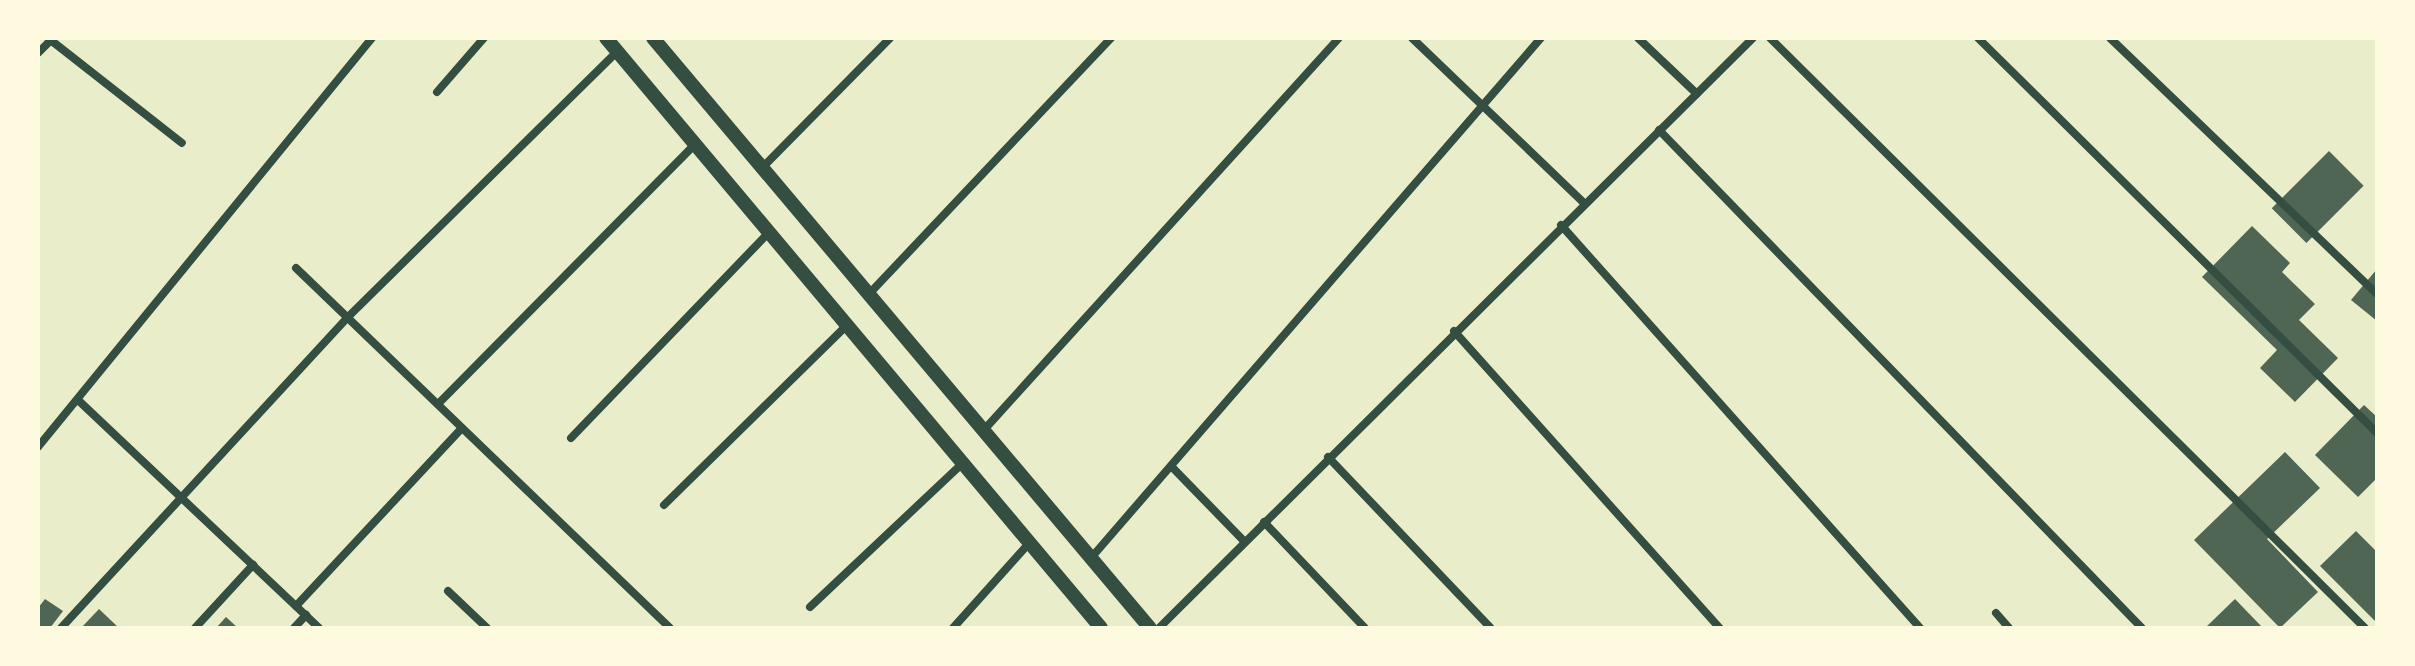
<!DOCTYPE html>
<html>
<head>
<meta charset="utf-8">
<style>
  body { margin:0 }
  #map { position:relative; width:2415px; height:666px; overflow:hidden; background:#e9edc9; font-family:"Libre Baskerville",serif }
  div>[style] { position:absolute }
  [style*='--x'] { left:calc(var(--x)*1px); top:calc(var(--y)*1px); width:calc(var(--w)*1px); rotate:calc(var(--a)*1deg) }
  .building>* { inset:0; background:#4f6655; transform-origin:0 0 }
  .minor>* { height:8px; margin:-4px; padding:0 4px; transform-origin:4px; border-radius:4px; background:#344e41 }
  .tertiary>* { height:14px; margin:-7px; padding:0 7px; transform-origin:7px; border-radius:7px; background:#344e41 }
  span { translate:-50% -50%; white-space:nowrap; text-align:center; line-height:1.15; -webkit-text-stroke:6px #fefae0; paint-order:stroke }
  .frame { position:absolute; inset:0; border:40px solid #fefae0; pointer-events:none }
</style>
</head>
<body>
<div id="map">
  <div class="building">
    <i style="left:2329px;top:151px;width:49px;height:81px;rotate:45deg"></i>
    <i style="clip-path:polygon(2252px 226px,2290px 263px,2282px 272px,2315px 304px,2299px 320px,2338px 358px,2295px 402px,2260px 368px,2277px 350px,2202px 277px)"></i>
    <i style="clip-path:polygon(2377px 269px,2377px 321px,2351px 300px)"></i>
    <i style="clip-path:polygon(2364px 405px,2377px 417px,2377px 478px,2358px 497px,2315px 455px)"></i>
    <i style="clip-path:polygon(2285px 452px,2320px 488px,2267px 539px,2318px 592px,2280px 628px,2194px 540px)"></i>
    <i style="clip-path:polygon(2356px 531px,2377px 552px,2377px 623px,2320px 566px)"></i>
    <i style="clip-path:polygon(45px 599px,63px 611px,50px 628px,40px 628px,38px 608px)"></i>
    <i style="clip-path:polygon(2235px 599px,2263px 628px,2205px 628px)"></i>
    <i style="clip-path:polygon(99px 609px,119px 628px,81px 628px)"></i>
    <i style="clip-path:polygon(226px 617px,238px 628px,216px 628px)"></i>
  </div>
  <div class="minor">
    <i style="--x:48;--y:38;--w:170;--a:38.1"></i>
    <i style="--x:1412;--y:38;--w:237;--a:43.8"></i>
    <i style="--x:1638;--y:38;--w:81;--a:43.5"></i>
    <i style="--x:1770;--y:38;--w:838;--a:44.76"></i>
    <i style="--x:1978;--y:38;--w:561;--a:44.71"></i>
    <i style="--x:2110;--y:38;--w:370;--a:43.8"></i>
    <i style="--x:38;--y:53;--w:20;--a:-45"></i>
    <i style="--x:437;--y:92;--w:72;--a:-49"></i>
    <i style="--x:1659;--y:130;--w:694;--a:45.88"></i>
    <i style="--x:762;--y:168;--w:182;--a:-45.4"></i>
    <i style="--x:1561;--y:225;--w:540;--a:48.3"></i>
    <i style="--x:296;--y:268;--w:519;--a:43.91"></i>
    <i style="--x:869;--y:294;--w:352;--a:-46.6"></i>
    <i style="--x:1454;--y:331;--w:399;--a:48.2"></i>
    <i style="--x:78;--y:400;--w:332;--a:43.4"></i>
    <i style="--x:438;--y:404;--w:367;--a:-45.3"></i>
    <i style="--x:983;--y:431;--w:530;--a:-47.83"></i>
    <i style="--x:571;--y:438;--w:287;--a:-46.1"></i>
    <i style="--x:38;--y:447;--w:528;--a:-50.76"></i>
    <i style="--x:1328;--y:457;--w:236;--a:46.4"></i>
    <i style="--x:1171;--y:466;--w:106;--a:45.8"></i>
    <i style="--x:664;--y:505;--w:258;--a:-44.5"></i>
    <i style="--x:1264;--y:522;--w:146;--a:46.4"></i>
    <i style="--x:1091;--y:558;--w:688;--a:-49.13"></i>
    <i style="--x:448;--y:591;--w:54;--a:43.5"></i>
    <i style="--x:296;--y:606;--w:243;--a:-47"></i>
    <i style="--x:810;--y:607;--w:212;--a:-43.3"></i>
    <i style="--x:1996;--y:613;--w:20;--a:49"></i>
    <i style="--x:61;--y:628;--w:423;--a:-47.3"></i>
    <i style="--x:348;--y:317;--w:379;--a:-44.6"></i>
    <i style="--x:195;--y:628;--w:86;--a:-47.4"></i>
    <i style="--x:294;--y:628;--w:18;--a:-47"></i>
    <i style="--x:953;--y:628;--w:117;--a:-48.1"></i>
    <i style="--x:1159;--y:628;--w:837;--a:-44.81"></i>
  </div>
  <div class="tertiary">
    <i style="--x:606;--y:38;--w:770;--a:50"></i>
    <i style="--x:653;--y:38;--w:771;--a:49.89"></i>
  </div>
  <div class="frame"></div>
</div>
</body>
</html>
